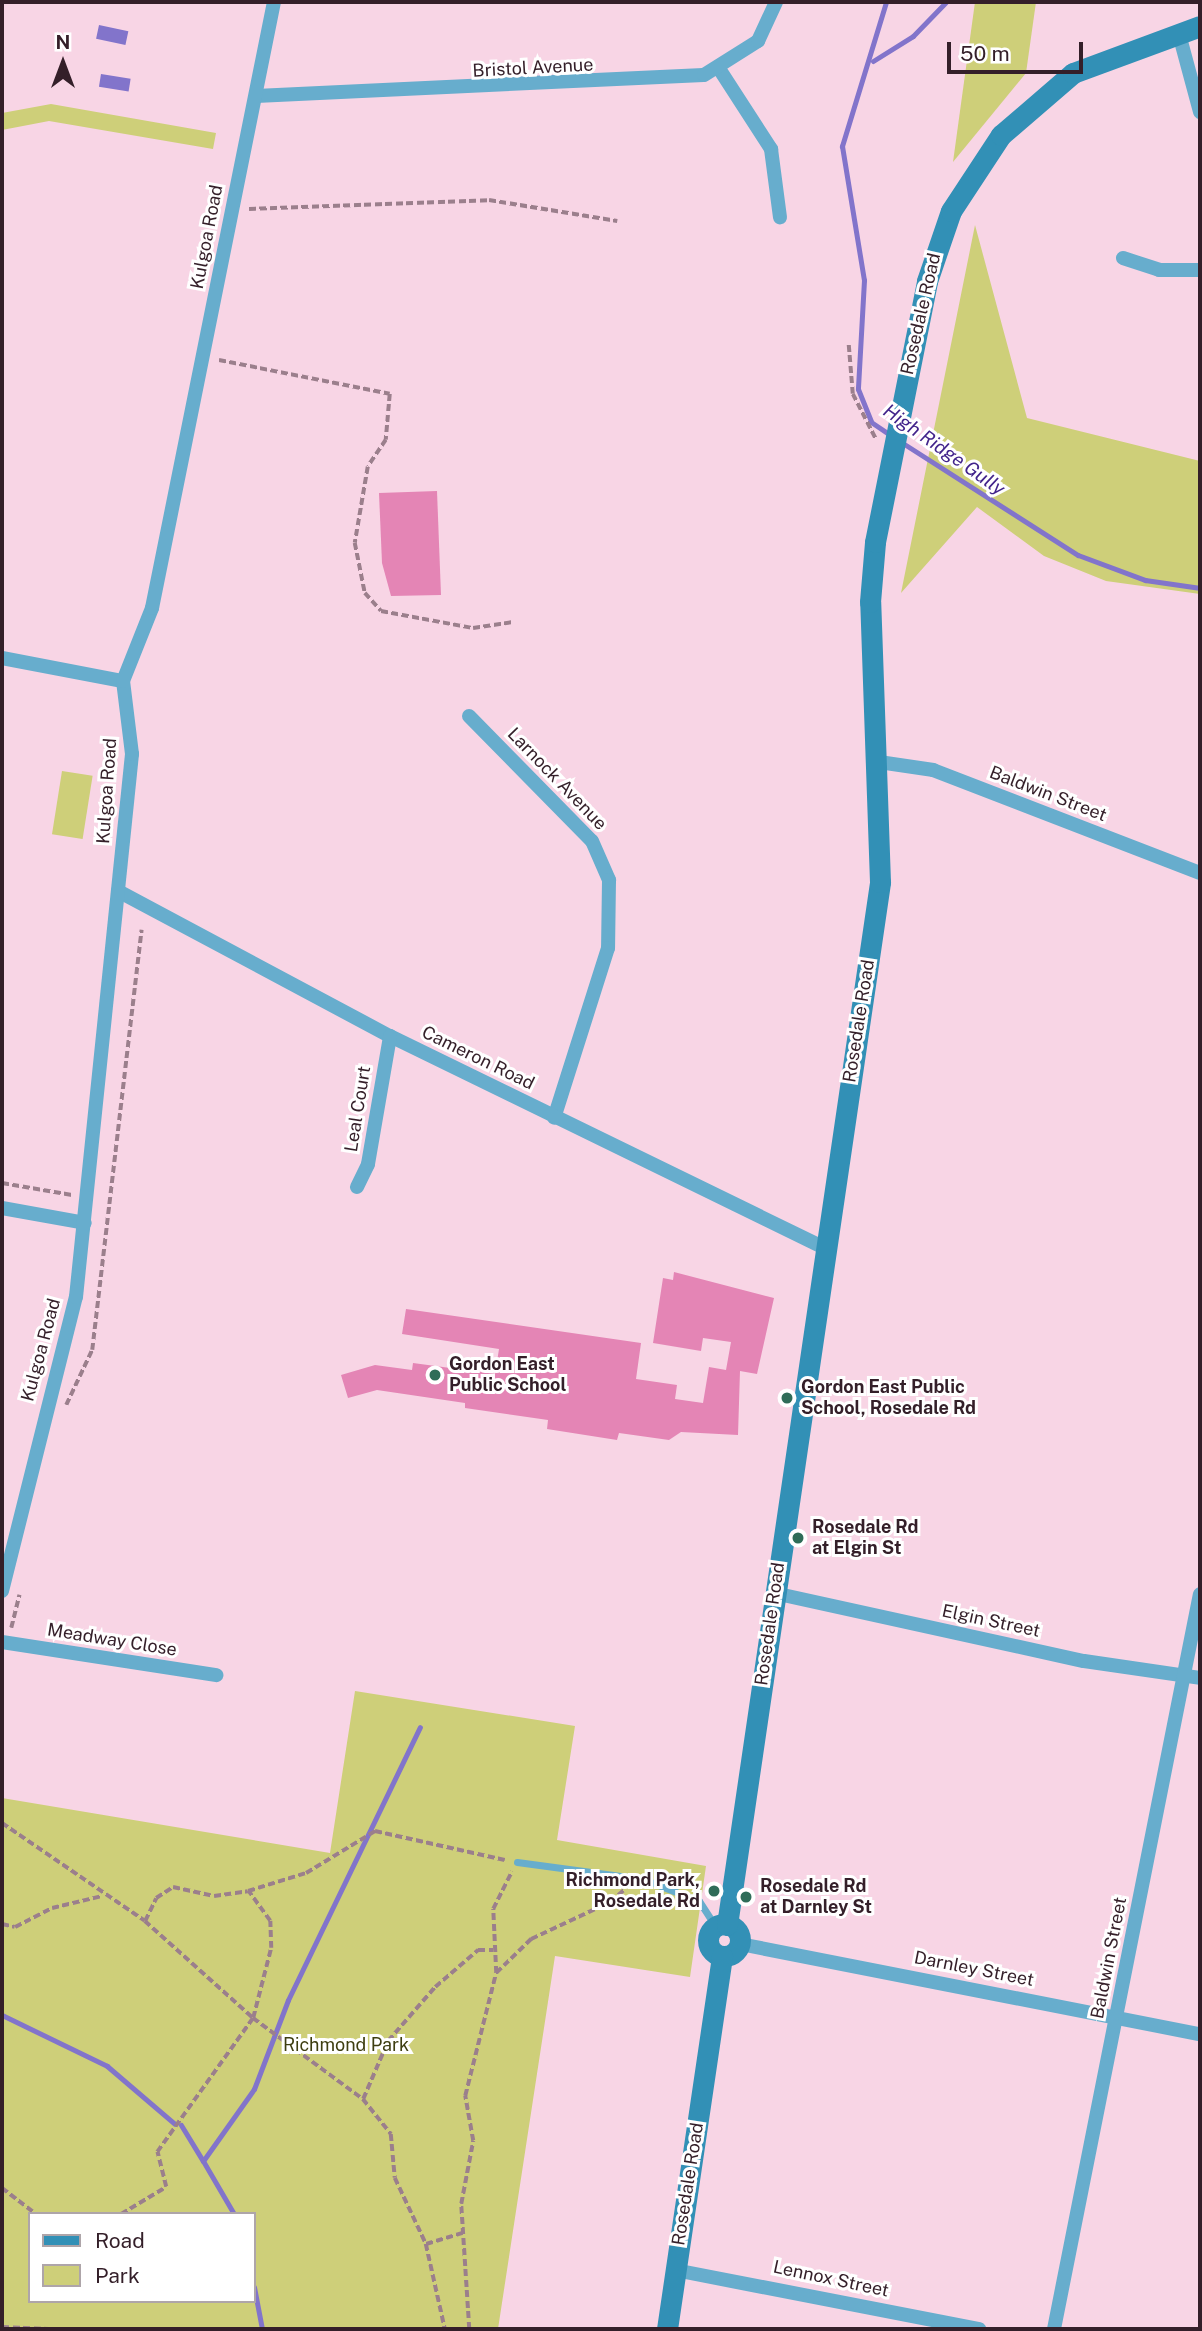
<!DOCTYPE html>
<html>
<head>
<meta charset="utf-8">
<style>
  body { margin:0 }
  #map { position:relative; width:1202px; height:2331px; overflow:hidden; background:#f8d5e5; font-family:"Public Sans",sans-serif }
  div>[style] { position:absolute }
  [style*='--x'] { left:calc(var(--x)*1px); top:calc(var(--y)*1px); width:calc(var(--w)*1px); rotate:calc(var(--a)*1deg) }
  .green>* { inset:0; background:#cecf79; transform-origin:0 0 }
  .water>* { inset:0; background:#8274cb; transform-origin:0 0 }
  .stream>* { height:5px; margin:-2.5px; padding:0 2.5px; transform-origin:2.5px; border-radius:2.5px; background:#8274cb }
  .building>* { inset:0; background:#e485b5 }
  .path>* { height:3.5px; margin-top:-1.75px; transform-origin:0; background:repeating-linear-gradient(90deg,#9b7f8c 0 7px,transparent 0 10.5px) }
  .lane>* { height:7px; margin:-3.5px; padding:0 3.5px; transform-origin:3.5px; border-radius:3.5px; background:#67adcd }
  .street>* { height:14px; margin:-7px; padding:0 7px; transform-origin:7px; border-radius:7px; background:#67adcd }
  .secondary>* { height:21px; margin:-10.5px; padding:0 10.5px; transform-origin:10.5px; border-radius:10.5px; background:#3290b6 }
  .secondary>.ring { margin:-10.5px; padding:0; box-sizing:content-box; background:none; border:21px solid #3290b6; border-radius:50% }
  .dots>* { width:19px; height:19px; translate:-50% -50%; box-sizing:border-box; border:4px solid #fff; border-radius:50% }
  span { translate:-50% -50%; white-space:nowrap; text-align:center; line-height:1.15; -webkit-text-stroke:6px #fff; paint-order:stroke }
  .street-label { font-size:18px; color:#341f29 }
  .poi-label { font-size:18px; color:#341f29; font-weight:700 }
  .left { translate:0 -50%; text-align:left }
  .right { translate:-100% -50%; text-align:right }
  .park-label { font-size:18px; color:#3e3e11 }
  .water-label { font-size:19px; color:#42248b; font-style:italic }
  .frame { position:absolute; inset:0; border:4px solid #341f29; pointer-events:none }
  .legend { position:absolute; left:28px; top:2212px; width:228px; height:91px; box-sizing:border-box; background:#fff; border:2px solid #aea5a9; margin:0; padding:9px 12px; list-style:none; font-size:21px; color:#341f29 }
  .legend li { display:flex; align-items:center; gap:14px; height:35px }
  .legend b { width:35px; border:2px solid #aea5a9 }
  .north { position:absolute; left:28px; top:28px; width:70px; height:70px; -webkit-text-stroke:5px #fff; paint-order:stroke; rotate:0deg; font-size:19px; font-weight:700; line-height:28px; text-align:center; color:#341f29 }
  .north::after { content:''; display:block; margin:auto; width:24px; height:32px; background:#341f29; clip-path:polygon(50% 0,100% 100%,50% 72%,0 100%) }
  .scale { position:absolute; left:947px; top:42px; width:136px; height:32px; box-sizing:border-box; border:4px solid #341f29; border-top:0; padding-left:9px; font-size:21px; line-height:24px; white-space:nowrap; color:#341f29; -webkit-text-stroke:5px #fff; paint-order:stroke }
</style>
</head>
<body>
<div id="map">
  <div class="green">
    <i style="clip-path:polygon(975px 2px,1036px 2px,1026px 73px,953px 162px)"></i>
    <i style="clip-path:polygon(51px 104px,216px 133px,213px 149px,49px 121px,2px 130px,2px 113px)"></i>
    <i style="clip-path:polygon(975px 225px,1027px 418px,1200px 461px,1200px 594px,1106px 581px,1044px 556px,977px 507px,901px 593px)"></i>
    <i style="left:62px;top:771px;width:31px;height:64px;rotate:9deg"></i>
    <i style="clip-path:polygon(evenodd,355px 1691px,575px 1726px,557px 1840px,706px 1866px,690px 1977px,555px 1956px,498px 2329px,2px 2329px,2px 1798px,330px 1853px,355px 1691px,30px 2214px,254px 2214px,254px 2301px,30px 2301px,30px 2214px)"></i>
  </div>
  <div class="water">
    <i style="left:99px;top:25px;width:30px;height:14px;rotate:12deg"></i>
    <i style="left:101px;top:74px;width:30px;height:13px;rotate:9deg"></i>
  </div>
  <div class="stream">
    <i style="--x:886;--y:2;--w:151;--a:107"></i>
    <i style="--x:842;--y:146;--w:136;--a:80.7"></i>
    <i style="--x:864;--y:280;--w:109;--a:93.2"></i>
    <i style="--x:858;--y:389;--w:35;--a:68"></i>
    <i style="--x:871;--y:422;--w:23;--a:34"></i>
    <i style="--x:873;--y:61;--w:47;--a:-32"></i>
    <i style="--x:913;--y:36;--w:47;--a:-45.9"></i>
    <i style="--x:901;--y:442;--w:210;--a:32.6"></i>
    <i style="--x:1078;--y:555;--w:72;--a:20.5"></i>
    <i style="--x:1145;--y:580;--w:56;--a:8.3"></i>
    <i style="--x:2;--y:2015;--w:117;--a:25.9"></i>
    <i style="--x:107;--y:2066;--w:89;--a:40.5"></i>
    <i style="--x:181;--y:2125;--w:42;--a:58.6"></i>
    <i style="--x:234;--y:2214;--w:61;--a:-120.3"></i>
    <i style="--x:203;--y:2161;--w:88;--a:-54.7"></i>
    <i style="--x:254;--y:2089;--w:95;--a:-69.1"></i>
    <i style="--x:288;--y:2000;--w:303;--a:-64.2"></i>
    <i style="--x:254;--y:2287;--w:43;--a:79.2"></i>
  </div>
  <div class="building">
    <i style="clip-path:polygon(437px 491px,441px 595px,391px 596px,382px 563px,379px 493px)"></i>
    <i style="clip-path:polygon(674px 1272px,774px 1298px,757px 1374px,740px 1371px,738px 1435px,681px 1432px,669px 1440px,619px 1433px,617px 1440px,547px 1429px,548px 1420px,465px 1408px,465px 1403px,377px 1390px,348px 1398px,341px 1375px,375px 1365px,412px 1370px,413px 1363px,495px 1374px,499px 1349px,402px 1334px,406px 1309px,641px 1343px,636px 1379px,677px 1385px,675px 1399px,703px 1403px,709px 1367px,726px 1370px,731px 1342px,703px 1338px,701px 1351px,653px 1343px,663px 1278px,673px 1280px)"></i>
  </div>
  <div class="path">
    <i style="--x:249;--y:209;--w:240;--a:-2.1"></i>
    <i style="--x:489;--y:200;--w:130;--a:9.3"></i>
    <i style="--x:849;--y:345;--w:49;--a:85.3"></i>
    <i style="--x:853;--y:394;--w:51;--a:62.9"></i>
    <i style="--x:219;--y:360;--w:174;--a:11.2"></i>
    <i style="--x:390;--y:394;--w:46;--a:95"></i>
    <i style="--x:386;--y:440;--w:32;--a:124"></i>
    <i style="--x:368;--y:467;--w:77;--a:99.7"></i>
    <i style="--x:355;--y:543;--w:51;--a:78.7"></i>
    <i style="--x:365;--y:593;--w:24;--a:48"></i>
    <i style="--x:381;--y:611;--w:94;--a:10.5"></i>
    <i style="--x:473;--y:628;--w:40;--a:-8.5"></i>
    <i style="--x:2;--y:1183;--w:71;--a:9.7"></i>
    <i style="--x:66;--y:1405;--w:61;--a:-64.7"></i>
    <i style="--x:92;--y:1350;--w:423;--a:-83.3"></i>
    <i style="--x:11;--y:1628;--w:34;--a:-76"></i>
    <i style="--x:2;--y:1823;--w:173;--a:34.4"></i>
    <i style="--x:145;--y:1921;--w:145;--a:41.9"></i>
    <i style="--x:253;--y:2018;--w:137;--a:36.4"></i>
    <i style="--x:363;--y:2099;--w:45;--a:51.3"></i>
    <i style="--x:391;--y:2134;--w:44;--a:84.8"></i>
    <i style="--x:395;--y:2178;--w:73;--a:64.8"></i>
    <i style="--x:426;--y:2244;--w:87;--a:77.4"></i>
    <i style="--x:145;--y:1921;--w:25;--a:-64"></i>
    <i style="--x:156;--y:1898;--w:20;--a:-33"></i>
    <i style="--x:173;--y:1887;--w:42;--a:12.4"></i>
    <i style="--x:214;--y:1896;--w:34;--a:-8"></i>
    <i style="--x:248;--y:1891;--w:61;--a:-17.2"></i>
    <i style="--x:306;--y:1873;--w:81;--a:-31.3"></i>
    <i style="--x:375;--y:1831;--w:133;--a:12.6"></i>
    <i style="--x:2;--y:1924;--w:13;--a:13"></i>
    <i style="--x:15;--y:1927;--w:42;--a:-27.2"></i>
    <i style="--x:52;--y:1908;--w:51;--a:-13.5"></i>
    <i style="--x:496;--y:1973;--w:64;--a:-92.7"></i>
    <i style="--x:493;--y:1909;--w:42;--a:-63.4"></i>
    <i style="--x:363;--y:2099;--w:63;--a:-66.7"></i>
    <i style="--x:388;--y:2041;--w:72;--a:-49"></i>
    <i style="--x:435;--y:1987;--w:57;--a:-40.7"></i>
    <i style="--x:478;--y:1950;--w:15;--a:0"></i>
    <i style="--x:2;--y:2188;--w:43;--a:37.4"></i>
    <i style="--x:121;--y:2214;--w:52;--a:-31"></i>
    <i style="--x:166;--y:2187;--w:36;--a:-104"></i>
    <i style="--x:157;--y:2152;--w:165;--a:-54.4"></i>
    <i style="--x:253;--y:2018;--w:72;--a:-75.6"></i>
    <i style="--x:271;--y:1948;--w:27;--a:-92"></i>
    <i style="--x:270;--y:1921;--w:37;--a:-126"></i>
    <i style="--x:426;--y:2244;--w:39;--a:-17"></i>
    <i style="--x:2;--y:2327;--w:47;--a:2.4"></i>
    <i style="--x:469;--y:2329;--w:125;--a:-93.7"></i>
    <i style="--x:461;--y:2204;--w:64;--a:-79.2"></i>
    <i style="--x:473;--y:2141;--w:46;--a:-100.1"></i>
    <i style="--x:465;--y:2096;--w:127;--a:-75.9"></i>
    <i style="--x:496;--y:1973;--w:49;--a:-44.2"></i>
    <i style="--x:531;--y:1939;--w:87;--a:-25.1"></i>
    <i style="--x:610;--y:1902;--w:21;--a:-41"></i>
  </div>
  <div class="lane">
    <i style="--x:517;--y:1862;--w:127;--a:7.7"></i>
    <i style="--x:643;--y:1879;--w:60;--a:21.4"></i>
    <i style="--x:699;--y:1901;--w:31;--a:57"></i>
  </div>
  <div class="street">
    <i style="--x:1179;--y:34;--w:81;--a:74.9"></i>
    <i style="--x:718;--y:67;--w:98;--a:57.1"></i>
    <i style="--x:771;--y:149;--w:69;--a:82.5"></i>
    <i style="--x:256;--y:96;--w:448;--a:-2.7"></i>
    <i style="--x:704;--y:75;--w:64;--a:-32.2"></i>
    <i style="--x:758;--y:41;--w:43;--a:-65.2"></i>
    <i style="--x:1123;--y:258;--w:38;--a:18"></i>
    <i style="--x:1159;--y:270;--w:41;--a:0"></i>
    <i style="--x:2;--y:658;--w:123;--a:10.8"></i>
    <i style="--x:469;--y:716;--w:175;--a:45.5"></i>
    <i style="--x:592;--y:841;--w:43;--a:66.4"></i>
    <i style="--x:609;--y:880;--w:68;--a:90.8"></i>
    <i style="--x:608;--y:948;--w:178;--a:107.6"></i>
    <i style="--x:879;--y:762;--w:55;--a:8.4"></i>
    <i style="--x:933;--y:770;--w:286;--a:21.1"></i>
    <i style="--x:118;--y:891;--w:308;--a:28.1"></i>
    <i style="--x:390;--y:1036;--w:485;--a:26"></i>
    <i style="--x:357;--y:1187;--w:25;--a:-64"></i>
    <i style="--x:368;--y:1164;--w:130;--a:-80.2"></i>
    <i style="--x:2;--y:1208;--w:84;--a:10.2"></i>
    <i style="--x:2;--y:1591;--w:303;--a:-75.9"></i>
    <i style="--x:76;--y:1297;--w:546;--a:-84.11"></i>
    <i style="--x:132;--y:754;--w:74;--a:-97"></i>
    <i style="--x:123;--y:681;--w:79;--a:-68.3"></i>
    <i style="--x:152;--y:608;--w:618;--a:-78.62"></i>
    <i style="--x:774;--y:1593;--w:317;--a:12.4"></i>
    <i style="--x:1084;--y:1661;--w:117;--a:8.3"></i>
    <i style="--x:2;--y:1642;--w:217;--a:8.8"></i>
    <i style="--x:740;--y:1944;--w:469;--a:11.1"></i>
    <i style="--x:675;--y:2270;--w:310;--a:11"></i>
    <i style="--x:1054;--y:2329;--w:749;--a:-78.77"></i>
  </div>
  <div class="secondary">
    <i class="ring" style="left:708px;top:1924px;width:11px;height:11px"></i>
    <i style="--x:727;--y:1925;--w:1054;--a:-81.65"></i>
    <i style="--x:880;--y:882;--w:280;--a:-92"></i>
    <i style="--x:870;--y:602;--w:60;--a:-85.2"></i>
    <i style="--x:875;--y:542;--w:266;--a:-78.7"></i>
    <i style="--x:927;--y:281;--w:74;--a:-71.1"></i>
    <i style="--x:951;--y:211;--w:91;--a:-56.7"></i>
    <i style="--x:1001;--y:135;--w:95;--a:-40.7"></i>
    <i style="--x:1073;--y:73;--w:135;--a:-20.3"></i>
    <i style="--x:667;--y:2329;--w:377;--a:-81.6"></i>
  </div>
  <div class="dots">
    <i style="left:435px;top:1375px;background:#2f6c58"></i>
    <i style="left:787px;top:1398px;background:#2f6c58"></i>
    <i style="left:798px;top:1538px;background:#2f6c58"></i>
    <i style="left:714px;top:1891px;background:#2f6c58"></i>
    <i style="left:746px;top:1897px;background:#2f6c58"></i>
  </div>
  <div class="street-label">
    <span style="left:533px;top:68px;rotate:-3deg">Bristol Avenue</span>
    <span style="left:207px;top:237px;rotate:-79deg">Kulgoa Road</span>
    <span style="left:921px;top:314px;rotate:-77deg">Rosedale Road</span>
    <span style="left:557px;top:779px;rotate:46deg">Larnock Avenue</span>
    <span style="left:107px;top:791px;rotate:-86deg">Kulgoa Road</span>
    <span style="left:1048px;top:794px;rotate:21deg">Baldwin Street</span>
    <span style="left:859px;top:1021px;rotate:-81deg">Rosedale Road</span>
    <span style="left:478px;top:1058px;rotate:26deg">Cameron Road</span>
    <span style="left:358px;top:1109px;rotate:-81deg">Leal Court</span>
    <span style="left:41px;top:1350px;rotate:-75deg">Kulgoa Road</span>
    <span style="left:991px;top:1621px;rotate:12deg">Elgin Street</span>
    <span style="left:770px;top:1624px;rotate:-82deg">Rosedale Road</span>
    <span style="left:112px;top:1640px;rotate:9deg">Meadway Close</span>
    <span style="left:1109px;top:1958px;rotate:-79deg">Baldwin Street</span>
    <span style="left:974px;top:1969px;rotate:11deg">Darnley Street</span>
    <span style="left:688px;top:2184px;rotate:-81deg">Rosedale Road</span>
    <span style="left:831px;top:2279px;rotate:12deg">Lennox Street</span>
  </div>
  <div class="poi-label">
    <span class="left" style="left:449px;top:1375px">Gordon East<br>Public School</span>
    <span class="left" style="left:801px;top:1398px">Gordon East Public<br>School, Rosedale Rd</span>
    <span class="left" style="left:812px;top:1538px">Rosedale Rd<br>at Elgin St</span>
    <span class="right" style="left:700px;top:1891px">Richmond Park,<br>Rosedale Rd</span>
    <span class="left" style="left:760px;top:1897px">Rosedale Rd<br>at Darnley St</span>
  </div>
  <div class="park-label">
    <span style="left:346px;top:2045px">Richmond Park</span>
  </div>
  <div class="water-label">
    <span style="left:944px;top:450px;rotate:35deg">High Ridge Gully</span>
  </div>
  <div class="frame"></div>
  <ul class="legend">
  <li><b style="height:9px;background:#3290b6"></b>Road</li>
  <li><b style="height:19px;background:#cecf79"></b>Park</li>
  </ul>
  <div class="north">N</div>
  <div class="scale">50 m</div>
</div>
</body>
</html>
